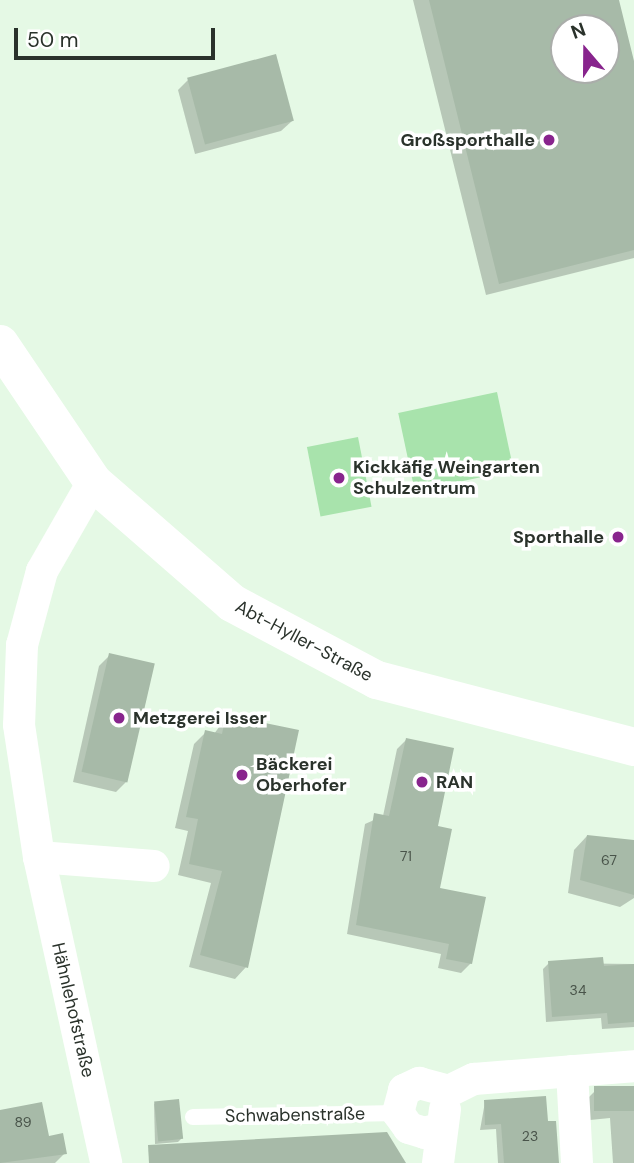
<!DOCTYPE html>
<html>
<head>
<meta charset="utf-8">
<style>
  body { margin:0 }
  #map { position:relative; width:634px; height:1163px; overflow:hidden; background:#e5f9e5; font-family:"DM Sans",sans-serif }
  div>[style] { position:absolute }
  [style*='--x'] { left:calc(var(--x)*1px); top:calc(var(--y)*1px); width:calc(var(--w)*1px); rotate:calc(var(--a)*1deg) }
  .green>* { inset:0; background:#a8e3ac; transform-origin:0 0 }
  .shadow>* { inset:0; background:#0003 }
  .building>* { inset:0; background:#a7baa8; transform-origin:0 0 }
  .service>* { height:16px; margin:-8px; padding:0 8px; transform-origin:8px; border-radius:8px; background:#fff }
  .minor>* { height:32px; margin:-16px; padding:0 16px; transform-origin:16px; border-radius:16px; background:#fff }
  .tertiary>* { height:38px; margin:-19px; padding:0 19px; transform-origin:19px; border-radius:19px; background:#fff }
  .dots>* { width:19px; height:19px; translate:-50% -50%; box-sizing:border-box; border:4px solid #fff; border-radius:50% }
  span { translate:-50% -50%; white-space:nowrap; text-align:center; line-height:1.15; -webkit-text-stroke:7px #fff; paint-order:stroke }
  .number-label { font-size:14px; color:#49544a }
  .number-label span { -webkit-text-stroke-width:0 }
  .poi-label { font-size:18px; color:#2a322b; font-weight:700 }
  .right { translate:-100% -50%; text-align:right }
  .left { translate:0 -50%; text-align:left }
  .street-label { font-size:18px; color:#2a322b }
  .north { position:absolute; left:550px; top:14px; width:70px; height:70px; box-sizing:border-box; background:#fff; border:2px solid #aaadaa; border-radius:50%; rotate:340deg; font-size:19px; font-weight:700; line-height:28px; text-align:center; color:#2a322b }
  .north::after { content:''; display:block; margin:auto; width:24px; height:32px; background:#88248d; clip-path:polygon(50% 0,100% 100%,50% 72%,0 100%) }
  .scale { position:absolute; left:14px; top:28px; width:201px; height:32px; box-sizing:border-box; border:4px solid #2a322b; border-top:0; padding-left:9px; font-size:21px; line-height:24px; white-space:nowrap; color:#2a322b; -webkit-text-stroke:5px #fff; paint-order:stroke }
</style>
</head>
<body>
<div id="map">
  <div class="green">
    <i style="left:497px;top:392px;width:80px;height:101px;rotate:78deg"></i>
    <i style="left:358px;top:437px;width:71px;height:52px;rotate:79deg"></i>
  </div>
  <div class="shadow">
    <i style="clip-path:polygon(evenodd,413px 0,617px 0,634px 68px,634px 258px,486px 295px,413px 0,564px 28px,606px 28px,606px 70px,564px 70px,564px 28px)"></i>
    <i style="clip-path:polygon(188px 80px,292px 121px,281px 131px,195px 154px,178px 90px)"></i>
    <i style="clip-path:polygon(110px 655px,127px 781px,116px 792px,73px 782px,99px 666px)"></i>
    <i style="clip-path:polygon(227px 716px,246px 967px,235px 979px,189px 967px,211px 883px,178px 875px,188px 831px,175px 828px,194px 744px,206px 732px,214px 734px)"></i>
    <i style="clip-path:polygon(406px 740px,435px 827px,438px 889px,471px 963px,461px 973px,438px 968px,441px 954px,347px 934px,365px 824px,383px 816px,397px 749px)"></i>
    <i style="clip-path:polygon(587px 836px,634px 844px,634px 898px,620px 907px,568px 893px,574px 850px)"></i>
    <i style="clip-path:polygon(549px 963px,634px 964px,634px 1027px,602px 1029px,601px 1018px,546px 1022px,543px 969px)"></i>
    <i style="clip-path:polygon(634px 1088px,634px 1163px,613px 1163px,610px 1118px,590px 1120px,588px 1098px,595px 1091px)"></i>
    <i style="clip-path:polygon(485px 1102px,546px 1123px,557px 1163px,498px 1163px,496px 1129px,480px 1130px)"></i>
    <i style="clip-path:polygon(154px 1103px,181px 1139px,178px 1142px,155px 1144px)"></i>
    <i style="clip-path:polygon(0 1112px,48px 1138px,65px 1153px,55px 1163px,0 1163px)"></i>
  </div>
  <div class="building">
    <i style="clip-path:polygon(evenodd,429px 0,619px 0,634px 61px,634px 250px,499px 284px,429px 0,564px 28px,606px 28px,606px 70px,564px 70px,564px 28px)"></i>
    <i style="left:276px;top:54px;width:69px;height:92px;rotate:75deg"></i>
    <i style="left:109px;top:653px;width:47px;height:122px;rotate:13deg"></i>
    <i style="clip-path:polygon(226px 715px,299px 730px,248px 968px,200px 955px,222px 871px,189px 864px,198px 819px,186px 817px,205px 730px,222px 734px)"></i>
    <i style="clip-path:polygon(406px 738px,454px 748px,438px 826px,452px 829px,440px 888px,486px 897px,472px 964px,446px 959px,449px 944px,356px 925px,374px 813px,389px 816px)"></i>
    <i style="clip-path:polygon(587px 835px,634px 840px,634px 895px,580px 880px)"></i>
    <i style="clip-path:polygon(603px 957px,604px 966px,634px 964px,634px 1022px,608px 1024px,607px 1013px,552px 1017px,548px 961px)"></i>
    <i style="left:634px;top:1086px;width:25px;height:40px;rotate:90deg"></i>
    <i style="clip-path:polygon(546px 1096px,548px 1121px,556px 1121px,559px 1163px,504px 1163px,501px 1124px,485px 1125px,484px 1100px)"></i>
    <i style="left:179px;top:1099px;width:40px;height:25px;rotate:84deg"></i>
    <i style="clip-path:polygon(42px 1102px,49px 1136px,63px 1133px,67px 1154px,0 1163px,0 1110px)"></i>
    <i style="clip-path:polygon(387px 1132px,406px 1163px,149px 1163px,148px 1145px)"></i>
  </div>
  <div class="service">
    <i style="--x:193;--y:1117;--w:205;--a:-1.1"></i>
  </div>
  <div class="minor">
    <i style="--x:93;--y:482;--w:103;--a:119.8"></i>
    <i style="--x:42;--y:571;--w:77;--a:105.1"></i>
    <i style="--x:22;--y:645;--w:80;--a:92.1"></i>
    <i style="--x:19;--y:725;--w:134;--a:81.4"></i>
    <i style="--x:39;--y:857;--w:313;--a:77.6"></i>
    <i style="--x:39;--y:857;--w:115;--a:4.5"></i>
    <i style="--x:572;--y:1071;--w:92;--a:86.9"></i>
    <i style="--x:441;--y:1128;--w:17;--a:163"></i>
    <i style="--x:425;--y:1133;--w:17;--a:-163"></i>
    <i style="--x:409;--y:1128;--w:19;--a:-126"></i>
    <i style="--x:398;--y:1113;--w:24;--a:-75"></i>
    <i style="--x:404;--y:1090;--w:17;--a:-25"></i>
    <i style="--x:419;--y:1083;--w:31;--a:15"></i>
    <i style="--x:449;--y:1091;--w:28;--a:-26"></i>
    <i style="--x:474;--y:1079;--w:161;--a:-4.6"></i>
    <i style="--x:438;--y:1163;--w:54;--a:-82.6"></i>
  </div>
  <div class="tertiary">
    <i style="--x:0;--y:344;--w:166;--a:56"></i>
    <i style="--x:93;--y:482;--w:184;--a:41"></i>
    <i style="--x:232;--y:603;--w:164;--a:28"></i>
    <i style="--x:377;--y:680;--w:266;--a:14.6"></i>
  </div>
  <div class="dots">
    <i style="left:549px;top:140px;background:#88248d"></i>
    <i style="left:339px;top:478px;background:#88248d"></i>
    <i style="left:618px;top:537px;background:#88248d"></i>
    <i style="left:119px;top:718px;background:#88248d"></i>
    <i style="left:242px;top:775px;background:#88248d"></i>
    <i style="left:422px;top:782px;background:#88248d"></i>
  </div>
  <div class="number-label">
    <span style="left:406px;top:856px">71</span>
    <span style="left:609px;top:860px">67</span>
    <span style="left:578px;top:990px">34</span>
    <span style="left:23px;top:1122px">89</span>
    <span style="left:530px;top:1136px">23</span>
  </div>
  <div class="poi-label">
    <span class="right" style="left:535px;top:140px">Großsporthalle</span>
    <span class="left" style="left:353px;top:478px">Kickkäfig Weingarten<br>Schulzentrum</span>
    <span class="right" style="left:604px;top:537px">Sporthalle</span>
    <span class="left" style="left:133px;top:718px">Metzgerei Isser</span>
    <span class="left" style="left:256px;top:775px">Bäckerei<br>Oberhofer</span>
    <span class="left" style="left:436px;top:782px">RAN</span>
  </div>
  <div class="street-label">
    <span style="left:304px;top:641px;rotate:28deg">Abt-Hyller-Straße</span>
    <span style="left:73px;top:1010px;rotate:77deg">Hähnlehofstraße</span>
    <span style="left:295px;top:1115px;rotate:-1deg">Schwabenstraße</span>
  </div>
  <div class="north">N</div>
  <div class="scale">50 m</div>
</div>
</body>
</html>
